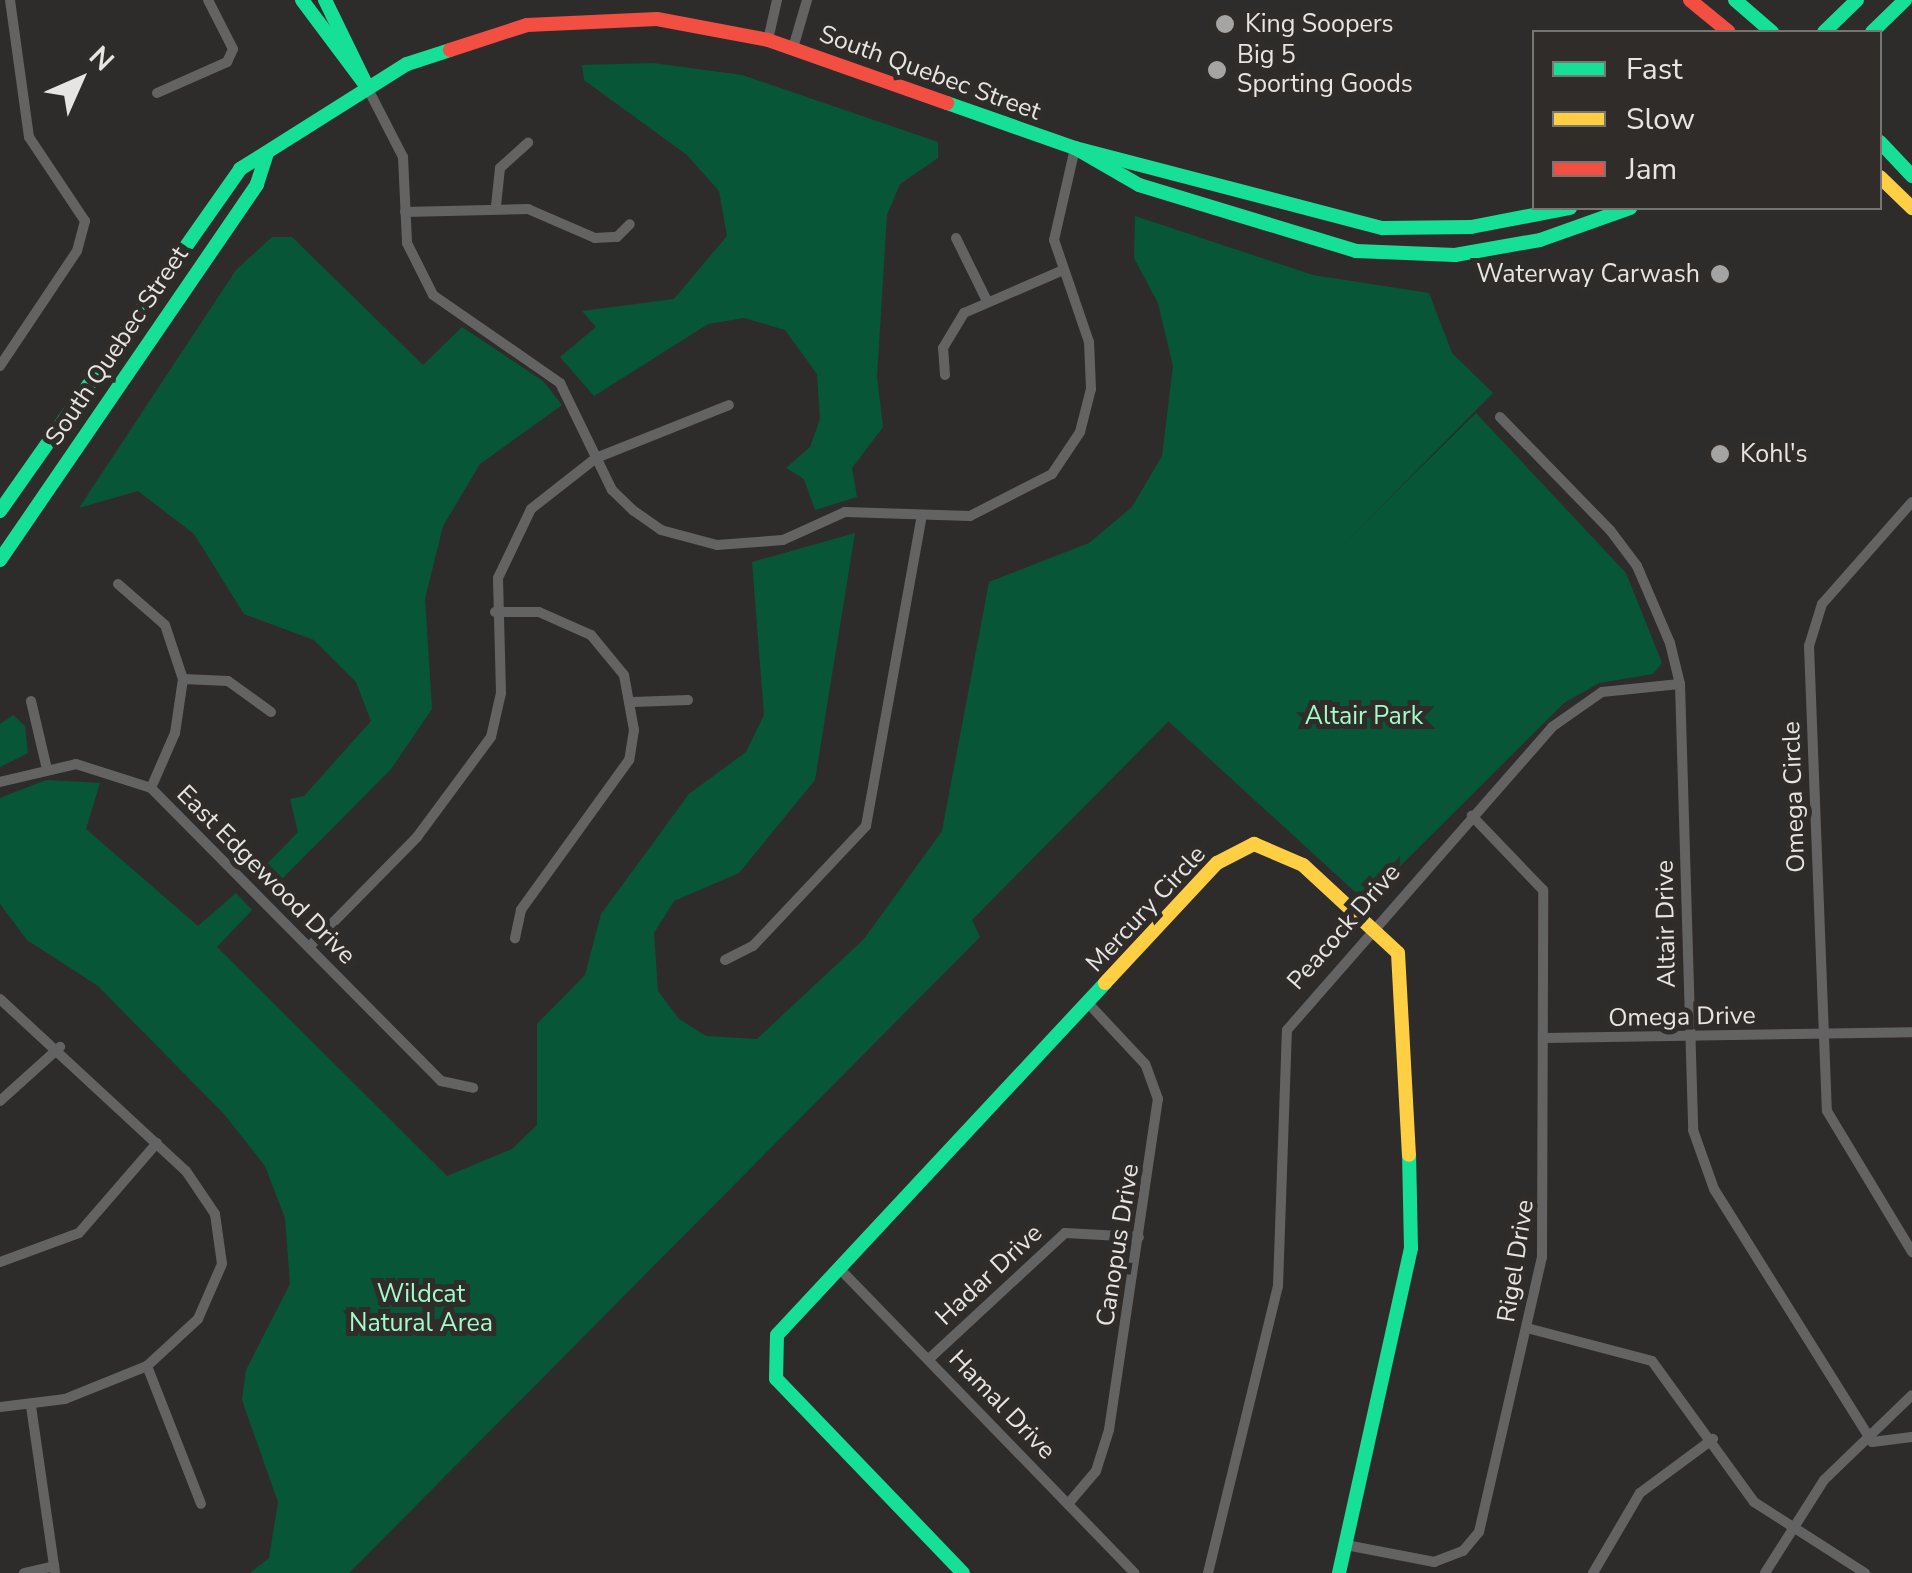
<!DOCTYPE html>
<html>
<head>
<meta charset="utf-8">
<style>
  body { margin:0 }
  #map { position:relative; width:1912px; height:1573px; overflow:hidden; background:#2e2c2a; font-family:"Nunito Sans",sans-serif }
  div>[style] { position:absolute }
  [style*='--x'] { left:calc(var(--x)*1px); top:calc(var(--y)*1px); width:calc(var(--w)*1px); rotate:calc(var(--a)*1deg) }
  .green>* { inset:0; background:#085638 }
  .street>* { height:10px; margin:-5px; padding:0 5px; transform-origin:5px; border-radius:5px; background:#646363 }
  .fast>* { height:14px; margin:-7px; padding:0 7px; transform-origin:7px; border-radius:7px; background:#16e098 }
  .slow>* { height:14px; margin:-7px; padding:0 7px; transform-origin:7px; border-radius:7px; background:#ffcf43 }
  .jam>* { height:14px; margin:-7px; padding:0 7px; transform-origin:7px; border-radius:7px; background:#f24e42 }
  .dots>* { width:28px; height:28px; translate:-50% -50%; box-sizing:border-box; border:5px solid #2f2c29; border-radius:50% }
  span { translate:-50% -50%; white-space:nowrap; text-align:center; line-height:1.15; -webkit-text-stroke:10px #2f2c29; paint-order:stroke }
  .poi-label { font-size:25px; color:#e6e5e3 }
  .left { translate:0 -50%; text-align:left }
  .right { translate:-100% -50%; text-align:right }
  .street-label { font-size:25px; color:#e6e5e3 }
  .park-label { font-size:25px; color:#a3facb }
  .legend { position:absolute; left:1532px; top:30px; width:350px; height:180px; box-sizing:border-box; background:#2f2c29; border:2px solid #787673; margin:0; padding:12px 18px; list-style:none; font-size:30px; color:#e6e5e3 }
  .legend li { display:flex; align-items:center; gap:20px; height:50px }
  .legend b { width:50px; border:2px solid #787673 }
  .north { position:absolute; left:30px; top:30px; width:100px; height:100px; -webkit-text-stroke:8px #2f2c29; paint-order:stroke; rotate:45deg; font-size:28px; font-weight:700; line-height:40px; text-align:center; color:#e6e5e3 }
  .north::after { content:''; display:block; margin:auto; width:35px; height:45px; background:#e6e5e3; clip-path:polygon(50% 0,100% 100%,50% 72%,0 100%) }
</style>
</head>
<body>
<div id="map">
  <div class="green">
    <i style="clip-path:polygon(653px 63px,742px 75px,938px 142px,938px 158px,900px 184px,887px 215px,877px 377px,883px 427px,852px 468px,857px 497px,815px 510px,804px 479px,786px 468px,810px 447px,820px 419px,817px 374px,785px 330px,744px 318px,708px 324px,594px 396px,560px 357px,596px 327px,582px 311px,674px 299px,727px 236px,719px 191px,687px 155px,584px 80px,582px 65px)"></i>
    <i style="clip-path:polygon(1135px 216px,1313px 275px,1429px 293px,1452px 353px,1493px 393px,972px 920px,980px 937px,349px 1573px,250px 1573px,269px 1558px,278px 1502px,242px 1400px,246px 1370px,290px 1284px,285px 1218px,265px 1166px,224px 1114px,98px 986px,27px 940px,0 904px,0 798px,46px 780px,100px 783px,86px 829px,198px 926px,236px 893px,252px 910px,217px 947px,447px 1176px,512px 1149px,537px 1125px,537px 1024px,585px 975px,601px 914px,689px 794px,746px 752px,764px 715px,752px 562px,855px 533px,815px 780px,739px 873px,674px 901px,654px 933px,658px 991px,679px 1019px,706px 1036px,757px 1039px,864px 939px,942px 831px,989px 582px,1089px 543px,1132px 507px,1162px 456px,1173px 366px,1158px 303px,1134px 258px)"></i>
    <i style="clip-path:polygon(272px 237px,292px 237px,423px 365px,462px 327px,543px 381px,562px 405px,480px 464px,443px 526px,425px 599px,432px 709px,391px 769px,274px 887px,259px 872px,298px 832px,290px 799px,304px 796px,371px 721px,356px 682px,314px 640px,244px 614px,194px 534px,138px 491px,79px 508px,236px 270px)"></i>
    <i style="clip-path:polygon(1476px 413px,1626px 573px,1662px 663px,1653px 674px,1599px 683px,1564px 703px,1365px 901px,1166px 719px)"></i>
    <i style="clip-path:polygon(13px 715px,25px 726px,28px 753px,0 767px,0 724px)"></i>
  </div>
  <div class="street">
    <i style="--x:768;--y:40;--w:41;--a:-77.3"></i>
    <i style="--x:793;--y:48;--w:50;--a:-73.7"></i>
    <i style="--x:367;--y:87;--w:79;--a:62.8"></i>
    <i style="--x:403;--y:157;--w:86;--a:87.3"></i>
    <i style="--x:407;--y:243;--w:58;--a:63.4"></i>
    <i style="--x:433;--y:295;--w:155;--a:34.7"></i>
    <i style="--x:560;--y:383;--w:119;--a:64.1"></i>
    <i style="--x:612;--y:490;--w:30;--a:44"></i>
    <i style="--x:634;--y:511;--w:33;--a:35"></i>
    <i style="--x:661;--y:530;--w:58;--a:15"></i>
    <i style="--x:717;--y:545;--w:66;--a:-4.3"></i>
    <i style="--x:783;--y:540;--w:68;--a:-24.3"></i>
    <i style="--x:845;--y:512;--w:125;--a:1.8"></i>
    <i style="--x:970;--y:516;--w:92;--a:-27.1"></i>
    <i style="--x:1052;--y:474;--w:50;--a:-56.3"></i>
    <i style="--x:1080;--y:432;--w:44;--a:-75.7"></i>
    <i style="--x:1091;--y:389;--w:47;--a:-92.4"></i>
    <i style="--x:1089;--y:342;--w:108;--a:-108.9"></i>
    <i style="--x:1054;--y:240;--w:94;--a:-77.1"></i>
    <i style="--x:157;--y:93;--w:77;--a:-23.9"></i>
    <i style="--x:227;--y:62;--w:14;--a:-65"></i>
    <i style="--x:233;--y:49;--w:55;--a:-117"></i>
    <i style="--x:496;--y:206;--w:38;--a:-84"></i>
    <i style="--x:500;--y:168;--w:38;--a:-42"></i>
    <i style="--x:405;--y:212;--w:123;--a:-1.4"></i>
    <i style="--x:528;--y:209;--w:73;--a:23.4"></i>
    <i style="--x:595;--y:238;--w:22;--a:-3"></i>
    <i style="--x:617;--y:237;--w:18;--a:-45"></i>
    <i style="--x:956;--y:238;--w:68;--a:63.8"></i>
    <i style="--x:0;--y:366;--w:138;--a:-56.2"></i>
    <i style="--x:77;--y:251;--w:31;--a:-75"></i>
    <i style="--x:85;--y:221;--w:101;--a:-123.7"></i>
    <i style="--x:29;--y:137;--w:138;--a:-97.9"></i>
    <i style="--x:945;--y:375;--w:27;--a:-94"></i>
    <i style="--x:943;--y:348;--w:41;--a:-59"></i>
    <i style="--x:964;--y:313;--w:106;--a:-23.4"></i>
    <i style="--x:1500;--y:417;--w:158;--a:45.8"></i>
    <i style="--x:1610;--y:530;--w:45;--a:53.1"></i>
    <i style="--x:1637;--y:566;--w:84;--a:66.8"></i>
    <i style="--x:1670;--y:643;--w:42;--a:76.3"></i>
    <i style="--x:1680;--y:684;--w:446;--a:88.3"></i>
    <i style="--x:1693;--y:1130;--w:63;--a:70.4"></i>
    <i style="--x:1714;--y:1189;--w:298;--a:58"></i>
    <i style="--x:1912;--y:502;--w:136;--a:131.4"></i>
    <i style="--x:1822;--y:604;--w:44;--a:107.2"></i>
    <i style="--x:1809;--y:646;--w:465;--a:87.8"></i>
    <i style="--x:1827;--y:1111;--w:165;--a:58.9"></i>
    <i style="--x:118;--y:584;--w:62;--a:41.1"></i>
    <i style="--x:165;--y:625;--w:57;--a:71.6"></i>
    <i style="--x:183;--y:679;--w:55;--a:98.4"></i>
    <i style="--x:175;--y:733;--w:60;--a:113.6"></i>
    <i style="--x:495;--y:612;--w:44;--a:0"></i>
    <i style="--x:539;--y:612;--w:57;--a:23.9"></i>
    <i style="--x:591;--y:635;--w:52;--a:50.5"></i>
    <i style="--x:624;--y:675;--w:56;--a:79.7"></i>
    <i style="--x:634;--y:730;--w:30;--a:99"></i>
    <i style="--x:629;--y:760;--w:185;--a:125.8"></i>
    <i style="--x:521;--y:910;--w:29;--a:102"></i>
    <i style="--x:183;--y:679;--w:45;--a:2.5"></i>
    <i style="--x:228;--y:681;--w:53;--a:35.8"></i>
    <i style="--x:31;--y:701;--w:66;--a:76.8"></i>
    <i style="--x:633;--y:702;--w:55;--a:-2.1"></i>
    <i style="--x:0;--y:782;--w:78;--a:-13.3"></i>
    <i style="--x:76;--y:764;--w:79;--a:17.7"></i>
    <i style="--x:151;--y:788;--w:412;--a:45.3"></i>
    <i style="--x:441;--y:1081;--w:33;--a:12"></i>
    <i style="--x:310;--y:946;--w:153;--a:-45.5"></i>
    <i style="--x:417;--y:837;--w:124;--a:-53.5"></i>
    <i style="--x:491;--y:737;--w:45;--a:-77.2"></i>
    <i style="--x:501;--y:693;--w:115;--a:-91.5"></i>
    <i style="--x:498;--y:578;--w:76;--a:-64.4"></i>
    <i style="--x:531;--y:509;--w:83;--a:-38.1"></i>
    <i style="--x:596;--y:458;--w:143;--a:-21.7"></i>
    <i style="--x:725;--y:960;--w:31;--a:-27"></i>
    <i style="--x:753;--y:946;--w:165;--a:-46.7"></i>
    <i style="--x:866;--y:826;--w:315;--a:-79.8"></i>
    <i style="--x:0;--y:999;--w:253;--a:42.8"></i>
    <i style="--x:186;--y:1171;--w:52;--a:56"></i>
    <i style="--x:215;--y:1214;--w:50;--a:82"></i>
    <i style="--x:222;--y:1264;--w:60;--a:113.6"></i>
    <i style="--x:198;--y:1319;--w:69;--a:137.3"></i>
    <i style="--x:147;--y:1366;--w:88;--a:158.1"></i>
    <i style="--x:65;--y:1399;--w:65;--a:173"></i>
    <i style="--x:1545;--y:1038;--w:367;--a:-0.9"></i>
    <i style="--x:0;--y:1101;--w:81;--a:-42"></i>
    <i style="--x:0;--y:1262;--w:84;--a:-20.2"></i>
    <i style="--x:79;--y:1233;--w:119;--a:-49.1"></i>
    <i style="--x:838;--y:1267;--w:426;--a:45.9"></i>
    <i style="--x:1527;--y:1328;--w:129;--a:14.8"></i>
    <i style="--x:1652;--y:1361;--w:174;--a:54.1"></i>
    <i style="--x:1754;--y:1502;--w:132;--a:32.6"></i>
    <i style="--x:930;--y:1358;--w:184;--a:-42.8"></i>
    <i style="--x:1065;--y:1233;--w:74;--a:3.1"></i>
    <i style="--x:147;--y:1366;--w:148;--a:68.6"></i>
    <i style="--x:31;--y:1406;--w:169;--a:81.8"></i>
    <i style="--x:1872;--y:1442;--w:40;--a:-7.1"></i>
    <i style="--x:1068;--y:1504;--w:43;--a:-49.7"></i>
    <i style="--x:1096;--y:1471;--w:43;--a:-72.4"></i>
    <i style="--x:1109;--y:1430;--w:335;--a:-81.6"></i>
    <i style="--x:1158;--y:1099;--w:37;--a:-110"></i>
    <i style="--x:1145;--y:1064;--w:83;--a:-133.1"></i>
    <i style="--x:1346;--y:1545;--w:90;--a:10.9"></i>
    <i style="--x:1434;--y:1562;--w:31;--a:-21"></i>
    <i style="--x:1463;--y:1551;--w:25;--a:-50"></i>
    <i style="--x:1479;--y:1532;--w:282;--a:-77.1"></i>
    <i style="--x:1542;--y:1257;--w:367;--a:-89.8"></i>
    <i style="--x:1543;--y:890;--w:103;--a:-133.8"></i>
    <i style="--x:24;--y:1573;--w:31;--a:-13"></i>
    <i style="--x:1208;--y:1573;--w:295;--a:-76.3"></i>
    <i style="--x:1278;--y:1286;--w:256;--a:-88"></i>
    <i style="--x:1287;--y:1030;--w:403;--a:-48.8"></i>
    <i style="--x:1552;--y:727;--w:61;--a:-35"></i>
    <i style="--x:1602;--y:692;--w:78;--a:-5.9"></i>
    <i style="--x:1593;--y:1573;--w:93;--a:-59.6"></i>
    <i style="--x:1640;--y:1493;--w:91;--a:-36.5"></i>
    <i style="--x:1765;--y:1573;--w:110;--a:-57.6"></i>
    <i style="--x:1824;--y:1480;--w:122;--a:-44"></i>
  </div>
  <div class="fast">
    <i style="--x:302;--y:0;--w:109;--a:53.2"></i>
    <i style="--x:325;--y:0;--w:96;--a:64"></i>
    <i style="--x:1735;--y:0;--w:49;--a:40.9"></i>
    <i style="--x:1824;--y:32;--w:46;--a:-44.1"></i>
    <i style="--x:1872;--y:32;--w:46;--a:-44.1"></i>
    <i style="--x:947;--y:103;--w:136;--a:19.4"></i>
    <i style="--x:1075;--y:148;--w:74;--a:30"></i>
    <i style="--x:1139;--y:185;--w:227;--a:16.9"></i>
    <i style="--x:1356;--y:251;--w:99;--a:2.3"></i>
    <i style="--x:1455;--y:255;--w:86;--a:-10"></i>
    <i style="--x:1540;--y:240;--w:96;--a:-19.6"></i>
    <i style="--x:1880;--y:142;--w:47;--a:46.7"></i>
    <i style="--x:1075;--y:148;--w:318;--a:14.6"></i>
    <i style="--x:1383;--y:228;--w:88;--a:-0.7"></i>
    <i style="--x:1471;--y:227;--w:101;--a:-10.9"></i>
    <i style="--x:0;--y:511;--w:418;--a:-54.9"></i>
    <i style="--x:240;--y:169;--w:197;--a:-32.2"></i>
    <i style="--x:407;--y:64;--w:45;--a:-18"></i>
    <i style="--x:0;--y:560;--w:455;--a:-55.6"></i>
    <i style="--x:257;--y:184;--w:29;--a:-72"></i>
    <i style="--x:963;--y:1573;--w:269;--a:-133.9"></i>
    <i style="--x:776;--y:1379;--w:44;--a:-88.7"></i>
    <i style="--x:777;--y:1335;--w:481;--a:-47"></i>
    <i style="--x:1339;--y:1573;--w:333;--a:-77.5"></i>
    <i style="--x:1411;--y:1248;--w:93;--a:-91.2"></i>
  </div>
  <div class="slow">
    <i style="--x:1880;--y:177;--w:45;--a:44.1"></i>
    <i style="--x:1105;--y:983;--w:164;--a:-47"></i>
    <i style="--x:1217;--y:863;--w:42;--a:-27.2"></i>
    <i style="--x:1254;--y:844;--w:53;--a:23.2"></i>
    <i style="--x:1303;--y:865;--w:129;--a:42.8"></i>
    <i style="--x:1398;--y:953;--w:202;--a:86.9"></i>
  </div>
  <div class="jam">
    <i style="--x:1690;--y:0;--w:50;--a:39.4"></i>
    <i style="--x:450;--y:50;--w:81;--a:-18"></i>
    <i style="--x:527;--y:25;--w:130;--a:-2.6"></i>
    <i style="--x:657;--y:19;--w:113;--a:10.7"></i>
    <i style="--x:768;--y:40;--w:190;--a:19.4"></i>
  </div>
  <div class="dots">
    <i style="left:1225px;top:24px;background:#a6a4a2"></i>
    <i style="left:1217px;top:70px;background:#a6a4a2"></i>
    <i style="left:1720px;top:274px;background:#a6a4a2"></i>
    <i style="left:1720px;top:454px;background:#a6a4a2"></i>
  </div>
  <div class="poi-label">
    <span class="left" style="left:1245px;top:24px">King Soopers</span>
    <span class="left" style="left:1237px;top:70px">Big 5<br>Sporting Goods</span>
    <span class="right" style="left:1700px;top:274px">Waterway Carwash</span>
    <span class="left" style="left:1740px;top:454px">Kohl's</span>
  </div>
  <div class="street-label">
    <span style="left:930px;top:73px;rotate:20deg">South Quebec Street</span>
    <span style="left:117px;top:346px;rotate:-56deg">South Quebec Street</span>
    <span style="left:1794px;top:797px;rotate:-92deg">Omega Circle</span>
    <span style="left:266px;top:875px;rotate:45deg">East Edgewood Drive</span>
    <span style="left:1146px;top:909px;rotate:-47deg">Mercury Circle</span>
    <span style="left:1666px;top:924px;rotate:-91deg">Altair Drive</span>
    <span style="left:1344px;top:927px;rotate:-49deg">Peacock Drive</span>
    <span style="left:1682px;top:1017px;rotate:-1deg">Omega Drive</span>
    <span style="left:1118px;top:1245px;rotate:-81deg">Canopus Drive</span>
    <span style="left:1516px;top:1261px;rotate:-81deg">Rigel Drive</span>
    <span style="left:989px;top:1275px;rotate:-43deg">Hadar Drive</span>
    <span style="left:1002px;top:1405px;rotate:46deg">Hamal Drive</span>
  </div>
  <div class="park-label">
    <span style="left:1364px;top:716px">Altair Park</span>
    <span style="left:421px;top:1309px">Wildcat<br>Natural Area</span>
  </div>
  <ul class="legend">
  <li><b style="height:12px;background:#16e098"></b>Fast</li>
  <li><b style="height:12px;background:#ffcf43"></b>Slow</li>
  <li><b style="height:12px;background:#f24e42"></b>Jam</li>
  </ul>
  <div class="north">N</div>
</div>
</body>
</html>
